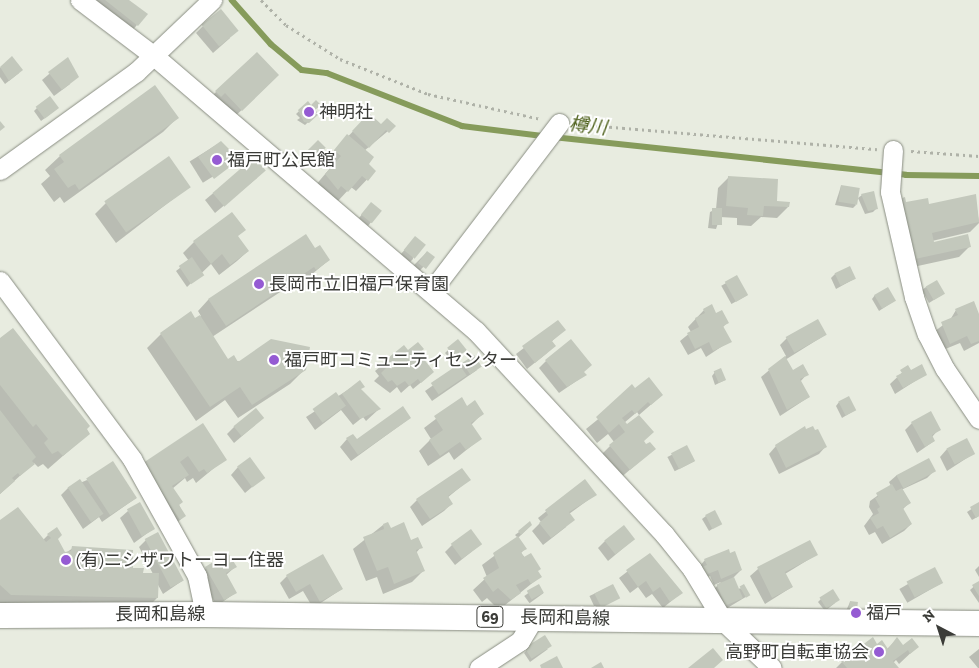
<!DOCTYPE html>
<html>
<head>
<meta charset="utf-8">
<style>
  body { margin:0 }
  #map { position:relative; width:979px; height:668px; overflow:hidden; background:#e8ece0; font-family:"Zilla Slab","Noto Sans JP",serif }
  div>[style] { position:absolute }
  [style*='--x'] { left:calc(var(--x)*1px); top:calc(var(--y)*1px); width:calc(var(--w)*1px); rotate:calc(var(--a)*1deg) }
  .shadow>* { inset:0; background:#0003; transform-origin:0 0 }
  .stream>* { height:5.5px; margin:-2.75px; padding:0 2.75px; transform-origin:2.75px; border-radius:2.75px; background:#869b5b }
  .building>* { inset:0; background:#c3c8bc; transform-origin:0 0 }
  .path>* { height:3px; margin-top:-1.5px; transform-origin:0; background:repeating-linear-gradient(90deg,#afb2a8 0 2.5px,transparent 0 6.5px) }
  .roads { filter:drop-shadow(0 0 1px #898d82) drop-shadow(0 0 1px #898d82) }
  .minor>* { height:19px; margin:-9.5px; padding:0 9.5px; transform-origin:9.5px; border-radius:9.5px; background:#fff }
  .major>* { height:25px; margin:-12.5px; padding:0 12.5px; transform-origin:12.5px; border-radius:12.5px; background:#fff }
  .dots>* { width:14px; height:14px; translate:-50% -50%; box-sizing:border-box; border:2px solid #fff; border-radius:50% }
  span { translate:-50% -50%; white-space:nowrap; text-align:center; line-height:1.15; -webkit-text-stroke:4px #fff; paint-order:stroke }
  .shield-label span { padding:1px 4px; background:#fff; border:1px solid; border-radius:4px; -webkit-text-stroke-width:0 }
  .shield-label { font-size:16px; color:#3b3c38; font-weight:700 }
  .poi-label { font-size:18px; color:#3b3c38 }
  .left { translate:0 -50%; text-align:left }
  .right { translate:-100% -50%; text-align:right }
  .street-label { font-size:18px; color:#3b3c38 }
  .water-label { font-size:19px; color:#4c5f19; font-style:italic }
  .north { position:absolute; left:914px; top:603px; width:50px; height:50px; -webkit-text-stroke:4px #fff; paint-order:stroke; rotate:320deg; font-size:14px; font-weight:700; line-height:20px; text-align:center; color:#3b3c38 }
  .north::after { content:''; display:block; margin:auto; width:18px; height:22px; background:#3b3c38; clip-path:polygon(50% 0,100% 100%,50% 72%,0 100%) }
</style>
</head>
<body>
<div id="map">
  <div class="shadow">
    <i style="clip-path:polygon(89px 0,127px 0,137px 25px,130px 33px)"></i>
    <i style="clip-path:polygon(203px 26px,230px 38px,213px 53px,196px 33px)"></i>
    <i style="clip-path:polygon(12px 58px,19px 73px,5px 84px,0 77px,0 68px)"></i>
    <i style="clip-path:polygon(67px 59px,70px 84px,54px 96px,42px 80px)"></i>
    <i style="clip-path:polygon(267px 86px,230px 121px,205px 103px,216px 92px)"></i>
    <i style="clip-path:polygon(308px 103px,317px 114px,305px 125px,297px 120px,300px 118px,296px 114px)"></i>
    <i style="clip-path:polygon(37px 108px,54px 111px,41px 121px,34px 111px)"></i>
    <i style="clip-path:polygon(369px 115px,381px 126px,394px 126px,364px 151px,367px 164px,375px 171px,356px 191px,351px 187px,337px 202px,315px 186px,331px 167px,324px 161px)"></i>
    <i style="clip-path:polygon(177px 118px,163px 132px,64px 203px,60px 197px,54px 202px,41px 184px,50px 176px,45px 170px,60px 156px)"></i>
    <i style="left:221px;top:142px;width:25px;height:37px;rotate:58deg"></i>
    <i style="left:318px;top:142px;width:8px;height:25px;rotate:45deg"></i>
    <i style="clip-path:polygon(254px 159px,257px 178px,215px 213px,205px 200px)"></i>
    <i style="clip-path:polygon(729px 177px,775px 202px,788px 207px,777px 218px,761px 217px,751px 226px,737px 225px,737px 218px,720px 217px,716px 229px,708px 228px,710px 212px,716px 209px,718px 188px)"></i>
    <i style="clip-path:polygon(190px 186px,116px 243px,95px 214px,106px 203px)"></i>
    <i style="clip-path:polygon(841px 186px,856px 205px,853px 208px,835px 205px)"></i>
    <i style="clip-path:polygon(862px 195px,876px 209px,873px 212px,865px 214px,858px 198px)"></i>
    <i style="clip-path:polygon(975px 195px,979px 223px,970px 232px,932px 241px,933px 244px,970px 246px,959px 257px,904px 269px,892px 210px,903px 199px,905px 204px,928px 206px)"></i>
    <i style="clip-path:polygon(368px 207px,380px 211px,368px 226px,359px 218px)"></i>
    <i style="clip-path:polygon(305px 236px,315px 250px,329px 260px,305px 280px,303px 277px,212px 337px,228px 360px,305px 369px,290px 384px,238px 418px,225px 400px,196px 421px,147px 348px,161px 334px,195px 320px,201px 316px,198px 311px,208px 300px)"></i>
    <i style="clip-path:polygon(237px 237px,248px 251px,237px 261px,219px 275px,211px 264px,187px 287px,176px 271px,189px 261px,183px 253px,194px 242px)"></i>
    <i style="clip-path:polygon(412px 241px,413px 259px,410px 262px,401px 254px)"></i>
    <i style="left:427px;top:252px;width:8px;height:19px;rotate:45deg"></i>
    <i style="clip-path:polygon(835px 274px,854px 279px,836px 289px,831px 278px)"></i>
    <i style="left:737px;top:277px;width:21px;height:18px;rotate:61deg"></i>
    <i style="clip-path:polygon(926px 287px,943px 294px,929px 303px,922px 290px)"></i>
    <i style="clip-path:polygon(875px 295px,894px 301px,879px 311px,872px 299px)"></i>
    <i style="clip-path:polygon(704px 310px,727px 323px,723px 327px,730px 341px,706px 357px,701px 348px,688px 355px,680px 341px,691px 332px,688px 327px)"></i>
    <i style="clip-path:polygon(956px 310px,979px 321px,979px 343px,964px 351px,960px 343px,943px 350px,935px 331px,950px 320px)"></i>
    <i style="clip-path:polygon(558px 322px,564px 330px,551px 342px,547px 353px,527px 369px,516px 354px)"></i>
    <i style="clip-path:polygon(825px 335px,785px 360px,792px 372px,807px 374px,800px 382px,809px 397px,780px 416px,761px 377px,786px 356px,780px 345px,787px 338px)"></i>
    <i style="clip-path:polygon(0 339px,88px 434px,48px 469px,43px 464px,38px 467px,34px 463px,0 494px)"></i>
    <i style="clip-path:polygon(458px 341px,462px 353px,452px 361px,445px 353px)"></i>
    <i style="clip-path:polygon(403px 347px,407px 352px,418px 354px,425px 379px,413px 389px,410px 385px,401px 393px,397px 387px,390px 393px,374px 381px,379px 376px,375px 371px)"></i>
    <i style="clip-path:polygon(546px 361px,583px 372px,585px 375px,559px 393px,539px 368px)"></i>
    <i style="clip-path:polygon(463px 364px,477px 370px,432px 401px,425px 391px)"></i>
    <i style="clip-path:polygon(908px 367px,911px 372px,926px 374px,895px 394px,890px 384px)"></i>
    <i style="clip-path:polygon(715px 372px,725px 380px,715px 385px,712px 376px)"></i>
    <i style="clip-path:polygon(360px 382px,360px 390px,379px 409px,366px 421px,363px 417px,353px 425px,341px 410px,315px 430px,306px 417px)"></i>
    <i style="clip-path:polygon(634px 390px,662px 395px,639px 415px,637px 412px,624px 423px,646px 446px,654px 449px,618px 480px,599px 457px,614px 442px,608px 434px,597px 443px,586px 429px)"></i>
    <i style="clip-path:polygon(462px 399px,467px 407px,482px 414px,471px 425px,480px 439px,454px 460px,449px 452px,428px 466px,419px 451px,431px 439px,424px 428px)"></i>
    <i style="clip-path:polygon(839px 402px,855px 410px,842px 418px,836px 406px)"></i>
    <i style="clip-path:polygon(410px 418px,351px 461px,340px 447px,347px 439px,356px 441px)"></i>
    <i style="clip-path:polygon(912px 423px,939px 429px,932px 437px,934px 441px,917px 453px,905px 430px)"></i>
    <i style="clip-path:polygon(202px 425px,225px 459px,196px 483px,193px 478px,187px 482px,185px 478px,172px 489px,184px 516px,173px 527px,133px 475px)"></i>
    <i style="clip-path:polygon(255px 425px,234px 443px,227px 434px,234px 427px)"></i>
    <i style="clip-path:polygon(776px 446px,826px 446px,819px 454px,779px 474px,769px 454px)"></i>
    <i style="left:687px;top:447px;width:16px;height:22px;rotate:63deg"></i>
    <i style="clip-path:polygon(947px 449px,973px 454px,947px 471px,940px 457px)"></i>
    <i style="clip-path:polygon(238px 467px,264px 477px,245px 493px,231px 475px)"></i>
    <i style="clip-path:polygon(934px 471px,927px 478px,901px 490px,909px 503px,902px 510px,911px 524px,904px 531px,882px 544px,875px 532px,869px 535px,864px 526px,873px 514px,869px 507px,870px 501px,891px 486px,889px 482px,897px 475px)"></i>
    <i style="clip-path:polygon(87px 480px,136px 498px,102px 522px,99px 517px,83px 529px,61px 495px,68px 488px)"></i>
    <i style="clip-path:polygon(469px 480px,447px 498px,451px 504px,444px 511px,422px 526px,410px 507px,417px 500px)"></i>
    <i style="clip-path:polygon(584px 481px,595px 495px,569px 514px,566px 527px,543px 545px,532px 531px,541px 522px,538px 518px)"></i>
    <i style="clip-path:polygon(979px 504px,979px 516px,972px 520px,967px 512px)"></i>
    <i style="clip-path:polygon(128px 511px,153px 529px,134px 543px,120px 518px)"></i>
    <i style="clip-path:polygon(706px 516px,720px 524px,709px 531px,702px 519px)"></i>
    <i style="clip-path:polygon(0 522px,43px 540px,48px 535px,56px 539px,64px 554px,73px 548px,142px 574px,153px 574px,139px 547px,146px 540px,182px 581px,163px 594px,157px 583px,157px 598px,143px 612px,0 609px)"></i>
    <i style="clip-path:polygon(383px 525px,421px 547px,416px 553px,423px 571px,412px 582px,383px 594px,377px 577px,366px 581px,353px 549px)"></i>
    <i style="clip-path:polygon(528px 528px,518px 538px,515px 535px,519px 532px)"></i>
    <i style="clip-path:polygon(518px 538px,525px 549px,521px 553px,541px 576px,499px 610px,487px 598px,482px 602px,473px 590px,487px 577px,482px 565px)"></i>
    <i style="clip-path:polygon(634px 539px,608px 561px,598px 548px,605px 541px)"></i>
    <i style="clip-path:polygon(810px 542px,816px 555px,785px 574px,792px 587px,765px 604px,750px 576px,758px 569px)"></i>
    <i style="clip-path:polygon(481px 544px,455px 565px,445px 552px,452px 545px)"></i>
    <i style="clip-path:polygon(650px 554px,681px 593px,663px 608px,652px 594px,646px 598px,638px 587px,630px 593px,619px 578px)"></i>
    <i style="clip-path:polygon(705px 560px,741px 570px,733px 578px,738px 590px,740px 588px,749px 595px,719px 613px,710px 593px,721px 582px,714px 585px,710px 576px,698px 581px,698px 568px)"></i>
    <i style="clip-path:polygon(979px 566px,979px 577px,975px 570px)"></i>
    <i style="clip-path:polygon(235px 567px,225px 576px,235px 593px,217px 606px,198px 575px,206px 568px)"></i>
    <i style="left:934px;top:569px;width:16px;height:40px;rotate:60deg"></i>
    <i style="clip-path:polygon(287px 576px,342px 589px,313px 608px,303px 591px,289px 599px,280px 583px)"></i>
    <i style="clip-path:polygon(979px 582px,979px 603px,970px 590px)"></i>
    <i style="left:613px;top:585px;width:14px;height:26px;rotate:65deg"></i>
    <i style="left:538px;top:586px;width:9px;height:17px;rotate:54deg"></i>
    <i style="clip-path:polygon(821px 599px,835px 603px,825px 611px,818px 602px)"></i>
    <i style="clip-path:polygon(850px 602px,856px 608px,853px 612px,846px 611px)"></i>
    <i style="clip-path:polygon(897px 639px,903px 647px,917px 647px,899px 664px,896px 660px,893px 663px,897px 668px,836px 668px,842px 662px,877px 645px,887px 649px)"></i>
    <i style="clip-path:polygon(548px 649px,530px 662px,524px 653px,527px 650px)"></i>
    <i style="clip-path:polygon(979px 649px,979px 668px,978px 668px,969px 657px)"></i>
  </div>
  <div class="stream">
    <i style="--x:232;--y:0;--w:59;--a:48.4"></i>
    <i style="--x:271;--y:44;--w:40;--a:40"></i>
    <i style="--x:302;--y:70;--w:25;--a:7"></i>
    <i style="--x:327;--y:73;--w:145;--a:21.4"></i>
    <i style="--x:462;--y:126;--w:83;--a:7"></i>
    <i style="--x:553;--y:137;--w:355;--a:6.1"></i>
    <i style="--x:906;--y:175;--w:73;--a:0.8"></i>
  </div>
  <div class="building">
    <i style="clip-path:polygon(105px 0,129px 0,148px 14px,138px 26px)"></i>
    <i style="left:221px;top:9px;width:28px;height:25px;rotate:51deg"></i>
    <i style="clip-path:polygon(257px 52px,279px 75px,242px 111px,225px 93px,221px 97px,215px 91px)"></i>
    <i style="clip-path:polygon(12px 56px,23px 70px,9px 81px,0 67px)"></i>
    <i style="clip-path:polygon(68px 57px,79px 77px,62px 90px,48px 72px)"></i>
    <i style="clip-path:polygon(155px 85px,179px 118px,79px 190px,75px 184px,68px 188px,54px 169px,64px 162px,59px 155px)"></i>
    <i style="left:50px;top:96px;width:15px;height:18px;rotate:53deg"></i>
    <i style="clip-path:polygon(316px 100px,321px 105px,315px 110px,319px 114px,309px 123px,304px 122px,298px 110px,308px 101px,311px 105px)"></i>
    <i style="clip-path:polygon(369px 113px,381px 124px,387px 118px,396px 126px,389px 133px,386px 130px,369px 148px,352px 131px)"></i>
    <i style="clip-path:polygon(0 121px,5px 127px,0 131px)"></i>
    <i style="clip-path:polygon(347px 134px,374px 157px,369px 164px,376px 171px,368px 181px,362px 176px,348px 192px,341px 186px,338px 190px,325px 174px,341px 156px,334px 150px)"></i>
    <i style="left:318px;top:140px;width:11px;height:22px;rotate:45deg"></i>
    <i style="clip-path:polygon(221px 141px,234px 154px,230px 156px,235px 163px,214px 179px,198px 157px)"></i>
    <i style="left:169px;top:156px;width:38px;height:79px;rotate:55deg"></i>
    <i style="left:254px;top:157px;width:18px;height:55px;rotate:49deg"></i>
    <i style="clip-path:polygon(728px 176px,778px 179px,777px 201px,790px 202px,789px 207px,764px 206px,763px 216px,747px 215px,748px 208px,726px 206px)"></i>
    <i style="left:841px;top:185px;width:19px;height:17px;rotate:9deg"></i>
    <i style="clip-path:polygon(874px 191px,878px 209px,868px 211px,861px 194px)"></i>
    <i style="clip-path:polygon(976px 194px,979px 222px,932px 233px,934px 242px,968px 234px,971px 247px,915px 259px,902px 198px,905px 197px,906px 202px,928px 198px,929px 204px)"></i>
    <i style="left:371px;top:202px;width:14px;height:16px;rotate:39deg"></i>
    <i style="left:712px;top:208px;width:10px;height:17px"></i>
    <i style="clip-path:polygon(232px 212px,246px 230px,238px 236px,249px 251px,230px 265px,222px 254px,211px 264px,193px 241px)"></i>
    <i style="clip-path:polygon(306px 234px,315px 248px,320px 245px,330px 260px,316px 270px,314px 267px,226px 326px,208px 299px)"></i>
    <i style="left:415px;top:236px;width:14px;height:18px;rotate:39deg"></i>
    <i style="left:427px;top:251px;width:10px;height:15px;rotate:37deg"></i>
    <i style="left:192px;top:257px;width:22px;height:16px;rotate:56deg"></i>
    <i style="left:850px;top:266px;width:14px;height:17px;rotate:65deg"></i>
    <i style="left:737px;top:275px;width:23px;height:14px;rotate:61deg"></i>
    <i style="left:937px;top:280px;width:16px;height:13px;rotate:60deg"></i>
    <i style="left:888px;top:287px;width:16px;height:16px;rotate:60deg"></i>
    <i style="clip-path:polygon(974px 301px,979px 314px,979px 341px,971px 344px,967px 336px,950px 344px,941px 322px,958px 315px,955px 309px)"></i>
    <i style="clip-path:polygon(712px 304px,716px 313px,722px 310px,729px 323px,723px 326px,732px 342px,713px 351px,709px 342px,695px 349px,687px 333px,699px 327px,695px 318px,705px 313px,703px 309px)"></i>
    <i style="clip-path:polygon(191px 311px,195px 318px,200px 315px,228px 359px,234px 355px,238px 362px,271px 339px,310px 347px,306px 370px,252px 405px,240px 387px,210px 407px,160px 333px)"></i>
    <i style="left:818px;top:319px;width:18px;height:37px;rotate:61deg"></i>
    <i style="clip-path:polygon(558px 320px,566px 330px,552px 341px,556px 346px,535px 363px,522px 346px)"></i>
    <i style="clip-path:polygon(13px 328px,90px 426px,87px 429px,90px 434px,63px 456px,58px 451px,52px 454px,44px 443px,48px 439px,36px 424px,33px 427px,0 385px,0 338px)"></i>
    <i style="left:458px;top:339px;width:14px;height:14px;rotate:51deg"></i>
    <i style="clip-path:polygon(571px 339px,592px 365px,584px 372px,587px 375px,567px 387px,545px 360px)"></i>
    <i style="clip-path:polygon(418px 342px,424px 349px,419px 353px,434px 372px,421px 383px,418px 379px,409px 386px,405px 381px,397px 386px,392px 380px,388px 382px,381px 373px,386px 368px,382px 363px,404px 345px,408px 350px)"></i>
    <i style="left:474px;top:355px;width:14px;height:14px;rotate:56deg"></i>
    <i style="clip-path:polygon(785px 356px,793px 370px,803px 364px,809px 375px,800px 379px,810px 397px,787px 410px,768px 369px)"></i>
    <i style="left:459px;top:364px;width:14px;height:34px;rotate:56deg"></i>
    <i style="clip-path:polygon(922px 364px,927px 375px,903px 388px,896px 376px,902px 373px,900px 370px,908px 365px,911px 370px)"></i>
    <i style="left:721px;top:368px;width:13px;height:8px;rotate:67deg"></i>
    <i style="clip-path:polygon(649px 377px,663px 395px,651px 405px,648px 402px,635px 414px,632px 410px,622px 418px,627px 424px,639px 415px,654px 432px,644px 441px,646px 444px,650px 442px,656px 449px,630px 470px,609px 445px,625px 432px,619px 424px,609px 433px,596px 417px,632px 384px,635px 388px)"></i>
    <i style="clip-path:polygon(360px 380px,365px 387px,361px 389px,381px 409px,360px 419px,342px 394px)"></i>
    <i style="left:336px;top:392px;width:17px;height:29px;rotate:54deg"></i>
    <i style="left:849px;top:396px;width:16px;height:12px;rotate:63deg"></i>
    <i style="clip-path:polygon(462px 397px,467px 406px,475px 400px,484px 414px,471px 423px,482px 439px,466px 450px,460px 442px,440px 456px,429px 440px,443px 430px,434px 416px)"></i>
    <i style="clip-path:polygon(403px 406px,411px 418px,358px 455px,346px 438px,353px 434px,357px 439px)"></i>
    <i style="left:256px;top:408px;width:13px;height:29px;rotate:51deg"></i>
    <i style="clip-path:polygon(0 410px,36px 457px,32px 461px,35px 464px,20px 476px,18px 473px,12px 478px,15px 481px,0 494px)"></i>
    <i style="clip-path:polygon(931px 411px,941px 430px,932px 435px,935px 441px,925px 447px,911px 422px)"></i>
    <i style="clip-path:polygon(203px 423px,227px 460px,207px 473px,204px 469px,199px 472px,188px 456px,180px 462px,189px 475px,172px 486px,183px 502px,179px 505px,186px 516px,180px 520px,143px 463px)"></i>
    <i style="clip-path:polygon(805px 426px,806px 429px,813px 426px,815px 430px,818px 429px,827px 447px,786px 468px,775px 445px)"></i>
    <i style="left:967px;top:438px;width:18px;height:23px;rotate:63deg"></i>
    <i style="left:687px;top:445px;width:18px;height:18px;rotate:63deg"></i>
    <i style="left:250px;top:457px;width:26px;height:16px;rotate:54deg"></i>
    <i style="left:929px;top:458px;width:15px;height:37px;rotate:62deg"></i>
    <i style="left:113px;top:461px;width:44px;height:32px;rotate:57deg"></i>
    <i style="clip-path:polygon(462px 468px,471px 480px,448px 496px,453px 504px,430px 519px,416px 499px)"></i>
    <i style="left:80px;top:479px;width:42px;height:15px;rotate:56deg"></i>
    <i style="clip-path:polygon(585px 479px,597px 495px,569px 512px,575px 520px,551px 538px,539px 523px,548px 515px,545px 510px)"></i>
    <i style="clip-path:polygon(892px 484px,896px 491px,902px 488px,911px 503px,903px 508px,912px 524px,890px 538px,883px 526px,877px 529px,870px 518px,879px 513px,877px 509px,880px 507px,875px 498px,878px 497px,876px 493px)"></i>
    <i style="left:140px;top:502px;width:31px;height:15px;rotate:61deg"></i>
    <i style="clip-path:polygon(979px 502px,979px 516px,976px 518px,970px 507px)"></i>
    <i style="clip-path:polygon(18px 507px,46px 542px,51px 538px,47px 534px,57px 527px,62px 535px,58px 539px,65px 552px,71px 551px,72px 546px,133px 550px,133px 568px,144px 568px,143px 573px,159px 573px,158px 598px,11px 595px,0 585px,0 520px)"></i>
    <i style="left:715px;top:510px;width:16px;height:11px;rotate:63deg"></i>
    <i style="clip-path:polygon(530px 521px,532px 525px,521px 535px,518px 531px)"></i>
    <i style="clip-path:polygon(388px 522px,391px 528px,404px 522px,411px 540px,418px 537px,423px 548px,416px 550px,425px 571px,394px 584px,388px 567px,377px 571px,363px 537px,384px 529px,383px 524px)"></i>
    <i style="left:624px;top:525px;width:18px;height:25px;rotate:52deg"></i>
    <i style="left:471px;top:529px;width:19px;height:25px;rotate:54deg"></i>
    <i style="left:158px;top:532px;width:55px;height:15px;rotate:62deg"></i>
    <i style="clip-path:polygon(518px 536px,527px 549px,521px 552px,524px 557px,531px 553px,541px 569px,538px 571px,542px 577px,531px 584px,528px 579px,516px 585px,521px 593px,511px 600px,498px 588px,493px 592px,483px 578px,499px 568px,493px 553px)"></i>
    <i style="clip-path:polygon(810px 540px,818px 555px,785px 572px,793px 587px,772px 598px,757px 567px)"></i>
    <i style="clip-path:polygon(729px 549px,730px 553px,735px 551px,742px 570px,721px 579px,718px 570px,705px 575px,702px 567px,707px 565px,704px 559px)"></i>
    <i style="clip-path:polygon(228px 553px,237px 567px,226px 573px,237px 593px,224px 600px,205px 567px)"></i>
    <i style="clip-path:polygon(650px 553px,683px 593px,670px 602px,660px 587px,653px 592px,646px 581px,638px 587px,626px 570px)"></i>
    <i style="clip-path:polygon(323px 554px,343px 589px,320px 602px,310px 584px,296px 592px,286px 575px)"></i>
    <i style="left:935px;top:567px;width:18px;height:32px;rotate:63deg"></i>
    <i style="left:734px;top:577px;width:23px;height:19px;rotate:67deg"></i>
    <i style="clip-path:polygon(979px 581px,979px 596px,972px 585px)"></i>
    <i style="left:539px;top:584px;width:10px;height:14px;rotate:61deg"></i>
    <i style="left:613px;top:584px;width:16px;height:21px;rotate:63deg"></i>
    <i style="left:744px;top:584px;width:13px;height:5px;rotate:61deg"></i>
    <i style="left:833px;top:589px;width:13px;height:16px;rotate:58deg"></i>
    <i style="left:850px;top:601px;width:8px;height:7px;rotate:7deg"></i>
    <i style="left:545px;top:635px;width:13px;height:24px;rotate:58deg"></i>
    <i style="clip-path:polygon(873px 637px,877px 644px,882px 640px,888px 649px,897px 637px,903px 645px,912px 638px,919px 647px,910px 654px,908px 650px,893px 661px,899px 668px,847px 668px,841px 661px)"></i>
    <i style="clip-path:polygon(713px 648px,723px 660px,714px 668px,688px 668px)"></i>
    <i style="clip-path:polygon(557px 656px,563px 668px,541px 668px,540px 665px)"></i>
    <i style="clip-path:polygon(601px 662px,604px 668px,591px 668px)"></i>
  </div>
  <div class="path">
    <i style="--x:261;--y:0;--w:35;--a:45"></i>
    <i style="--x:286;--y:25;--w:64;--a:32.2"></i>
    <i style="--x:340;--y:59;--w:95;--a:21.7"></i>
    <i style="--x:428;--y:94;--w:116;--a:12.5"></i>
    <i style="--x:577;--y:124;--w:301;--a:4.8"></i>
    <i style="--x:911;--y:151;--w:68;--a:4.2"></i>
  </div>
  <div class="roads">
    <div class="minor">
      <i style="--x:80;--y:0;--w:93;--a:37.1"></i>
      <i style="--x:154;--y:56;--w:423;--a:40.5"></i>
      <i style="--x:476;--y:331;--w:277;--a:47.2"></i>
      <i style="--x:664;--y:534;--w:45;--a:51.3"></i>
      <i style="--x:692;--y:569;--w:62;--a:58.9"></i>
      <i style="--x:724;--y:622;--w:66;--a:43.8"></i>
      <i style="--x:893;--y:150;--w:42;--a:94.1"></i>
      <i style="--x:890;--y:192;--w:108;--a:77.1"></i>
      <i style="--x:914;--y:297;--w:39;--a:71"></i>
      <i style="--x:927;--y:334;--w:39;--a:63"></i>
      <i style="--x:945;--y:369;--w:60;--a:55.8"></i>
      <i style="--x:0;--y:170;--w:168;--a:-35.8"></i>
      <i style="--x:136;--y:72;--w:105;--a:-43.5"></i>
      <i style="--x:0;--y:281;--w:222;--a:53.4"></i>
      <i style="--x:132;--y:459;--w:134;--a:60.9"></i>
      <i style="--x:197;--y:576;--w:39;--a:78"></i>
      <i style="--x:432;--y:290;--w:210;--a:-52.7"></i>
      <i style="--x:479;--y:668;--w:49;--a:-33.4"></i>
      <i style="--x:520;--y:641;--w:27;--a:-59"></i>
    </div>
    <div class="major">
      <i style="--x:0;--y:615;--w:205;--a:-0.3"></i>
      <i style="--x:205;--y:614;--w:774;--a:0.67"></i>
    </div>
  </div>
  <div class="dots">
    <i style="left:309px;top:112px;background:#955bd3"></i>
    <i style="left:217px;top:160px;background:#955bd3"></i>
    <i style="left:259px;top:284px;background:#955bd3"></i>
    <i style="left:274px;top:360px;background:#955bd3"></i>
    <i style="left:66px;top:560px;background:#955bd3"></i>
    <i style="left:856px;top:613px;background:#955bd3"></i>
    <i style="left:879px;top:652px;background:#955bd3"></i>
  </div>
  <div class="shield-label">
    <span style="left:490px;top:617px">69</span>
  </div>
  <div class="poi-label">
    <span class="left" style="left:319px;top:112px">神明社</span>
    <span class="left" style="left:227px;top:160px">福戸町公民館</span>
    <span class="left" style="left:269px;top:284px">長岡市立旧福戸保育園</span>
    <span class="left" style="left:284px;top:360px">福戸町コミュニティセンター</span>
    <span class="left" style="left:76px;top:560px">(有)ニシザワトーヨー住器</span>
    <span class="left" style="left:866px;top:613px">福戸</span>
    <span class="right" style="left:869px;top:652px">高野町自転車協会</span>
  </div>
  <div class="street-label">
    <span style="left:160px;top:614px">長岡和島線</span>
    <span style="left:565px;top:618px;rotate:1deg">長岡和島線</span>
  </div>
  <div class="water-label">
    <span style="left:588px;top:126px;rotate:7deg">樽川</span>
  </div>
  <div class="north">N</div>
</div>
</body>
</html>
